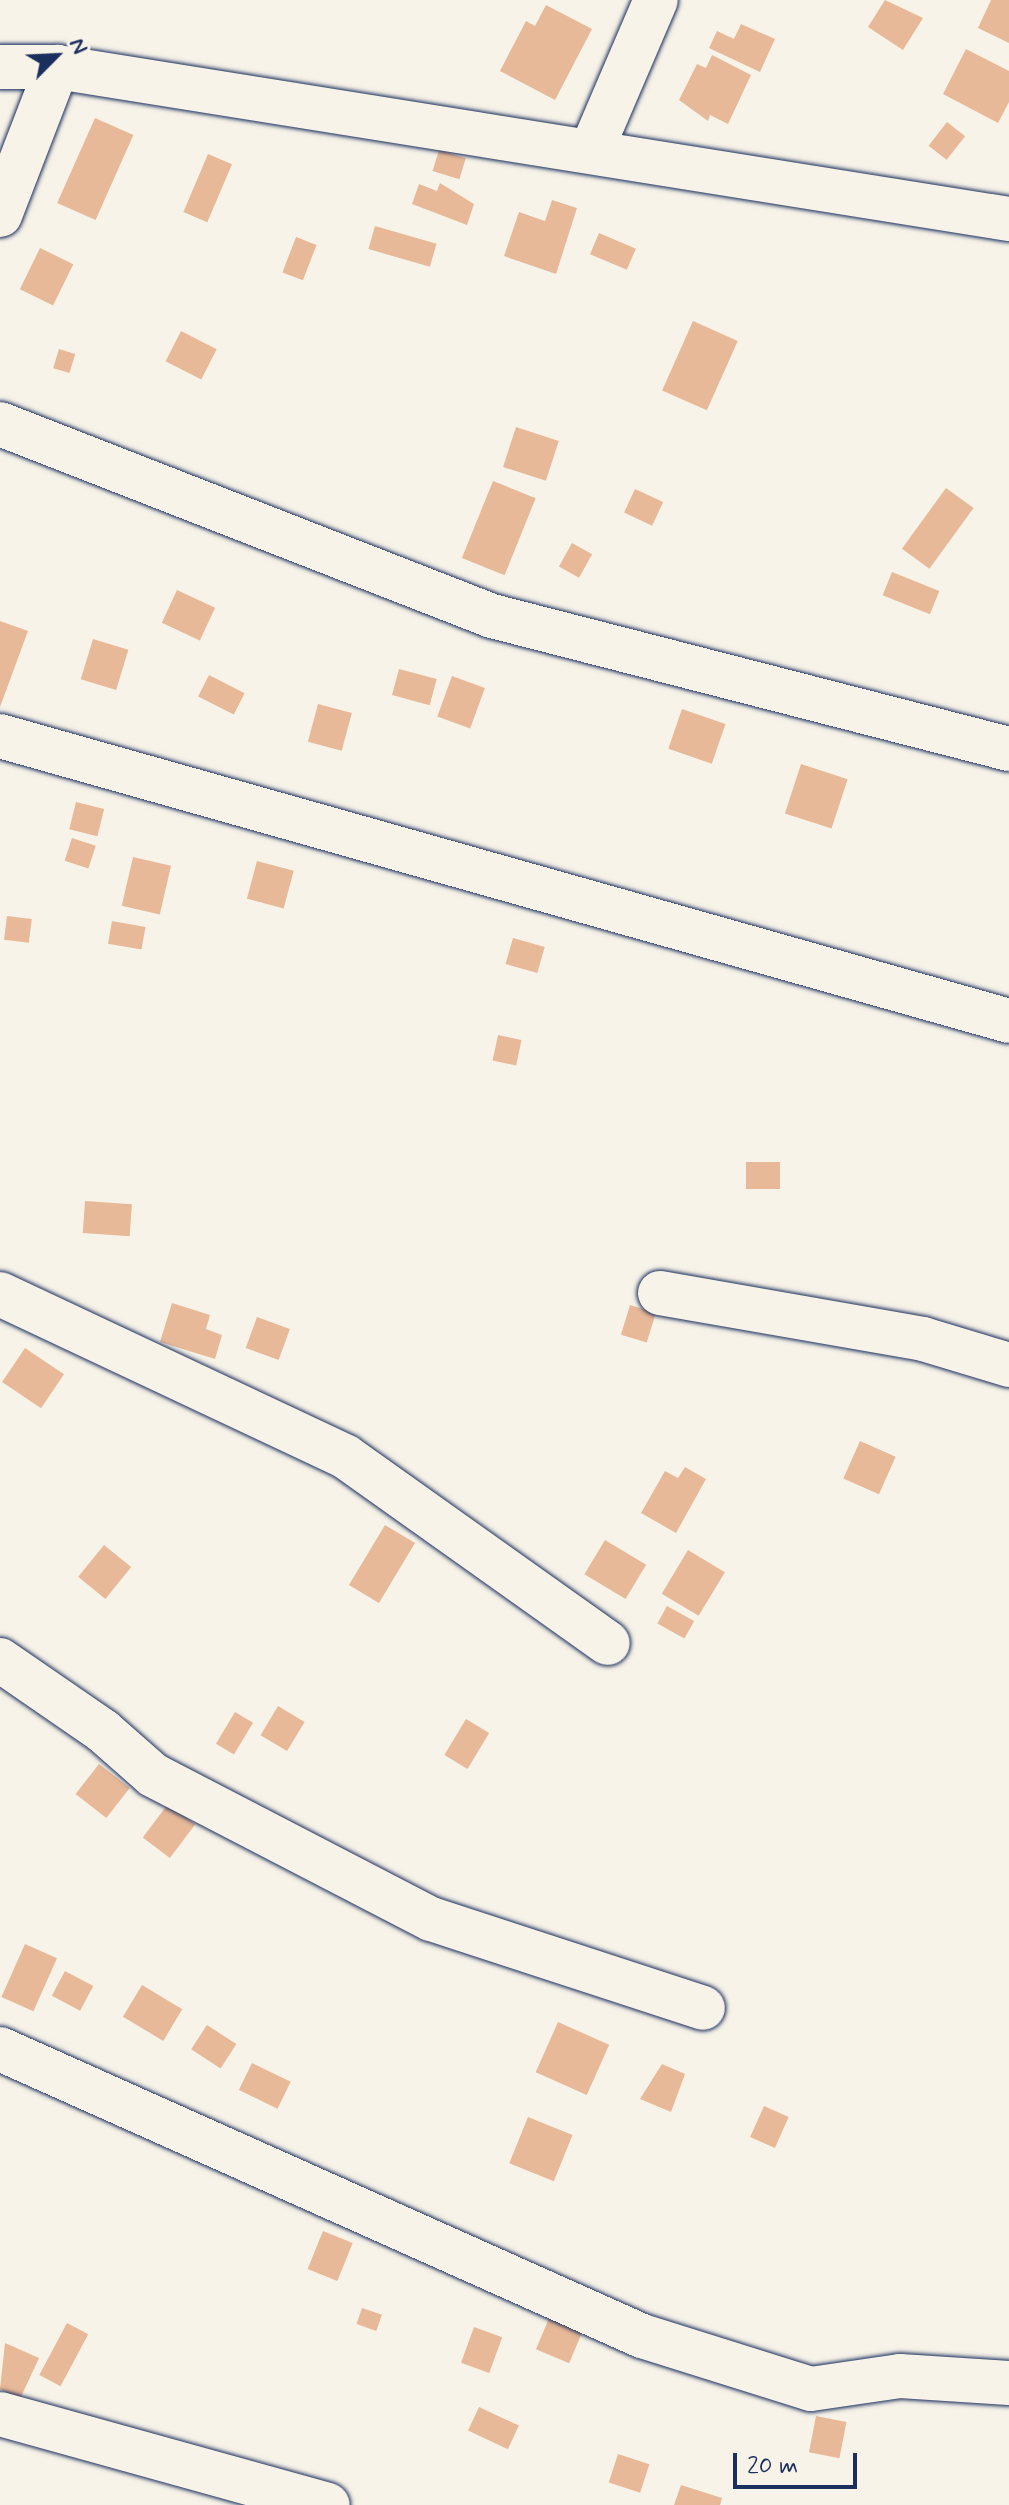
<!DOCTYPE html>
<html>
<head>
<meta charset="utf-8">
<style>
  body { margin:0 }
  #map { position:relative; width:1009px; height:2505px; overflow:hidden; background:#f7f3e8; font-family:Mynerve,sans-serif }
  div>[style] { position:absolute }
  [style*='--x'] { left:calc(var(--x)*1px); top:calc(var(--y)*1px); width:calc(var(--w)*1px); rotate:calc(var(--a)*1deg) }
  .building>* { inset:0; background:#e8b998; transform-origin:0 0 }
  .roads { filter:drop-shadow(0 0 2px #1b2f5e) drop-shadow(0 0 2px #1b2f5e) }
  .street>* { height:44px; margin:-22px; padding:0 22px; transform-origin:22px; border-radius:22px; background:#f7f3e8 }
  span { translate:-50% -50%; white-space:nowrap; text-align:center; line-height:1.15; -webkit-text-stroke:8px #f7f3e8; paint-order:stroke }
  .north { position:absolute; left:16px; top:16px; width:80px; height:80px; -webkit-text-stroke:6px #f7f3e8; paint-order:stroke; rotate:66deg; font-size:22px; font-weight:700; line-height:32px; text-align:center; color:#1b2f5e }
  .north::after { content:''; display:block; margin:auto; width:28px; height:36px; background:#1b2f5e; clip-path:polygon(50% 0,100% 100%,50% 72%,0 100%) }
  .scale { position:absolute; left:733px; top:2453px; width:124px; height:36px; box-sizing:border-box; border:4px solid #1b2f5e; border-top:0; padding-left:10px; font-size:24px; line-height:28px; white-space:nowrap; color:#1b2f5e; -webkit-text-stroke:6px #f7f3e8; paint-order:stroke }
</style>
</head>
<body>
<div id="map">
  <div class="building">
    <i style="clip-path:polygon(885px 0,923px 18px,903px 50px,868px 27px)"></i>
    <i style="clip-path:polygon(991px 0,1009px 0,1009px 43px,978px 28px)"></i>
    <i style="clip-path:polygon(546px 5px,592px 29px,555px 100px,500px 71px,526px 21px,535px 26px)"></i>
    <i style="clip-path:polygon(741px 24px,775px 39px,760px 72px,709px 48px,717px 31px,734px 39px)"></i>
    <i style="clip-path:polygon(966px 49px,1009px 71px,1009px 102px,998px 123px,943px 94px)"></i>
    <i style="clip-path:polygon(712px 55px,751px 75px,728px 124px,710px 115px,708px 121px,679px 100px,697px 64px,706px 68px)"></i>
    <i style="left:95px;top:118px;width:42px;height:93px;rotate:24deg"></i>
    <i style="left:947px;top:122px;width:23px;height:30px;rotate:38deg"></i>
    <i style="left:439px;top:150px;width:28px;height:22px;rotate:17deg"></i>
    <i style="left:208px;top:154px;width:26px;height:63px;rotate:23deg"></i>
    <i style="clip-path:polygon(440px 183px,474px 204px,467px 225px,412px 204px,419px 184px,437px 191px)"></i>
    <i style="clip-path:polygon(552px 200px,577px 208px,556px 274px,504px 256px,519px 212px,545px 221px)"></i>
    <i style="left:375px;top:226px;width:64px;height:24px;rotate:16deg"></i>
    <i style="left:599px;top:233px;width:40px;height:23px;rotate:23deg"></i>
    <i style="left:296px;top:237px;width:22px;height:38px;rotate:21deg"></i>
    <i style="left:40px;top:248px;width:37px;height:46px;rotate:26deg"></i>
    <i style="left:693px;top:321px;width:49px;height:76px;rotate:24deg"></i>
    <i style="left:181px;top:331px;width:40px;height:34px;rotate:27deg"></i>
    <i style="left:59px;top:349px;width:17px;height:20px;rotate:17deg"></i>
    <i style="left:516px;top:427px;width:45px;height:42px;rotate:18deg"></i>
    <i style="left:493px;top:481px;width:46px;height:83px;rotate:22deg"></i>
    <i style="left:946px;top:488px;width:34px;height:75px;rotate:36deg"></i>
    <i style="left:635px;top:489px;width:31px;height:26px;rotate:25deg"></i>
    <i style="left:572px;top:543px;width:23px;height:27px;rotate:29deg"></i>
    <i style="left:892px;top:572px;width:51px;height:25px;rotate:22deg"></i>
    <i style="left:177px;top:590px;width:42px;height:36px;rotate:25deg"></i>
    <i style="clip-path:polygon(0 621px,28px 631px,0 707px)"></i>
    <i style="left:93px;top:639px;width:37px;height:42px;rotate:17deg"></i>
    <i style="left:399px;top:669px;width:39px;height:27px;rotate:15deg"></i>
    <i style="left:209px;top:675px;width:40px;height:24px;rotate:27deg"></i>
    <i style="left:452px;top:676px;width:35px;height:43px;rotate:20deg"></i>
    <i style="left:318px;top:704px;width:35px;height:39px;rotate:15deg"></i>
    <i style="left:682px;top:709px;width:46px;height:42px;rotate:19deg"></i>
    <i style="left:801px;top:764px;width:49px;height:52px;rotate:18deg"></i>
    <i style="left:76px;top:802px;width:29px;height:28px;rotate:14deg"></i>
    <i style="left:72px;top:838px;width:25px;height:24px;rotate:18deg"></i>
    <i style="left:133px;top:857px;width:39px;height:50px;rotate:13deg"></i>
    <i style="left:257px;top:861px;width:38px;height:39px;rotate:15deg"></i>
    <i style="left:7px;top:916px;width:25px;height:24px;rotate:7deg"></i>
    <i style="left:112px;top:921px;width:34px;height:23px;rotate:10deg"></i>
    <i style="left:513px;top:938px;width:33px;height:27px;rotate:16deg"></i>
    <i style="left:498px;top:1035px;width:24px;height:26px;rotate:12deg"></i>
    <i style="left:746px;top:1162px;width:34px;height:27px"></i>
    <i style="left:85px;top:1201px;width:47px;height:32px;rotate:4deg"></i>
    <i style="clip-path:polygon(172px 1303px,210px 1315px,206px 1329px,222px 1335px,215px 1359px,160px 1342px)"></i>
    <i style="left:630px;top:1305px;width:27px;height:31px;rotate:17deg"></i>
    <i style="left:257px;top:1317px;width:35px;height:33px;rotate:20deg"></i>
    <i style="left:25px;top:1348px;width:47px;height:41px;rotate:34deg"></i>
    <i style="left:860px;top:1441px;width:39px;height:41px;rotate:24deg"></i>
    <i style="clip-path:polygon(685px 1467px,706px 1479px,676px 1533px,641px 1513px,665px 1471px,678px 1478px)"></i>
    <i style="left:385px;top:1525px;width:35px;height:70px;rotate:31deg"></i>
    <i style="left:605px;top:1540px;width:48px;height:40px;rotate:31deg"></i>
    <i style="left:104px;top:1545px;width:35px;height:41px;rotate:39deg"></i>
    <i style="left:688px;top:1550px;width:43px;height:51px;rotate:31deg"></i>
    <i style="left:667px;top:1606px;width:31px;height:20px;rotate:29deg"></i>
    <i style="left:278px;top:1706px;width:31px;height:34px;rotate:31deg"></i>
    <i style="left:235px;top:1712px;width:21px;height:37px;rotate:31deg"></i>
    <i style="left:466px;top:1719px;width:27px;height:42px;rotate:31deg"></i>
    <i style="left:99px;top:1764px;width:39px;height:38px;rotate:38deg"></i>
    <i style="left:168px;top:1804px;width:34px;height:42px;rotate:37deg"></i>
    <i style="left:25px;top:1944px;width:35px;height:58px;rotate:24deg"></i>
    <i style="left:65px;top:1971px;width:32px;height:28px;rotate:28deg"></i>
    <i style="left:142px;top:1985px;width:47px;height:37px;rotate:31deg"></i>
    <i style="left:558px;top:2022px;width:56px;height:55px;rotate:24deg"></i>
    <i style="left:207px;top:2025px;width:35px;height:29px;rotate:33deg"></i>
    <i style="left:252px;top:2063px;width:43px;height:30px;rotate:26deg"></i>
    <i style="clip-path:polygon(662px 2064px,685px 2074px,671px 2112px,640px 2099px)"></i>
    <i style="left:764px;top:2106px;width:27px;height:34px;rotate:24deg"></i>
    <i style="left:528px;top:2117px;width:48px;height:50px;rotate:22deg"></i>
    <i style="left:323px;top:2231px;width:32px;height:41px;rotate:22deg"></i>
    <i style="left:362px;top:2308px;width:21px;height:17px;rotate:19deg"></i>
    <i style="left:550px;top:2316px;width:36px;height:36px;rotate:23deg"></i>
    <i style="left:67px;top:2323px;width:24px;height:59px;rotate:28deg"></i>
    <i style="left:474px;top:2327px;width:30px;height:38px;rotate:20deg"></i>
    <i style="clip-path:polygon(5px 2343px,39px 2358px,20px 2399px,0 2389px)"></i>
    <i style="left:479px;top:2407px;width:44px;height:26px;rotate:25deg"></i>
    <i style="left:816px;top:2416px;width:31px;height:37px;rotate:11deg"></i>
    <i style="left:618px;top:2454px;width:33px;height:30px;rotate:18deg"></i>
    <i style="clip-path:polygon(681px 2485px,722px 2498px,720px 2505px,674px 2505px)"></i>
  </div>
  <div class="roads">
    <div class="street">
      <i style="--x:0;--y:67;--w:57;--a:0"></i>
      <i style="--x:57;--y:67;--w:964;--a:9.07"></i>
      <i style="--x:592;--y:149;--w:162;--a:-66.8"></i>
      <i style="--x:0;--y:215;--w:159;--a:-68.9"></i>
      <i style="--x:0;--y:424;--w:528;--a:21.32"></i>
      <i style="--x:492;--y:616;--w:534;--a:14.43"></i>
      <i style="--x:0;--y:736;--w:1048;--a:15.77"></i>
      <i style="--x:660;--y:1293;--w:267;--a:9.9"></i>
      <i style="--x:923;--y:1339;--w:90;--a:16.8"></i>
      <i style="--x:0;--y:1294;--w:382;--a:25.2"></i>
      <i style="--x:346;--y:1457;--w:321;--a:35.4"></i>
      <i style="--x:0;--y:1660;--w:125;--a:34.6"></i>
      <i style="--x:103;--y:1731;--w:67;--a:41.3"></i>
      <i style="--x:153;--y:1775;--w:313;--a:27.4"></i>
      <i style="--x:431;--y:1919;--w:286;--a:18.1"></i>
      <i style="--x:0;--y:2049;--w:703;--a:24.09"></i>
      <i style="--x:642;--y:2336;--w:177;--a:17.4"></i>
      <i style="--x:811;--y:2389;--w:90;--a:-8.3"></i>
      <i style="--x:900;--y:2376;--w:109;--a:3.7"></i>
      <i style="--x:0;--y:2414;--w:340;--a:15.5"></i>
    </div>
  </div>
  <div class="north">N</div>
  <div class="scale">20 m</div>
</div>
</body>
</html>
